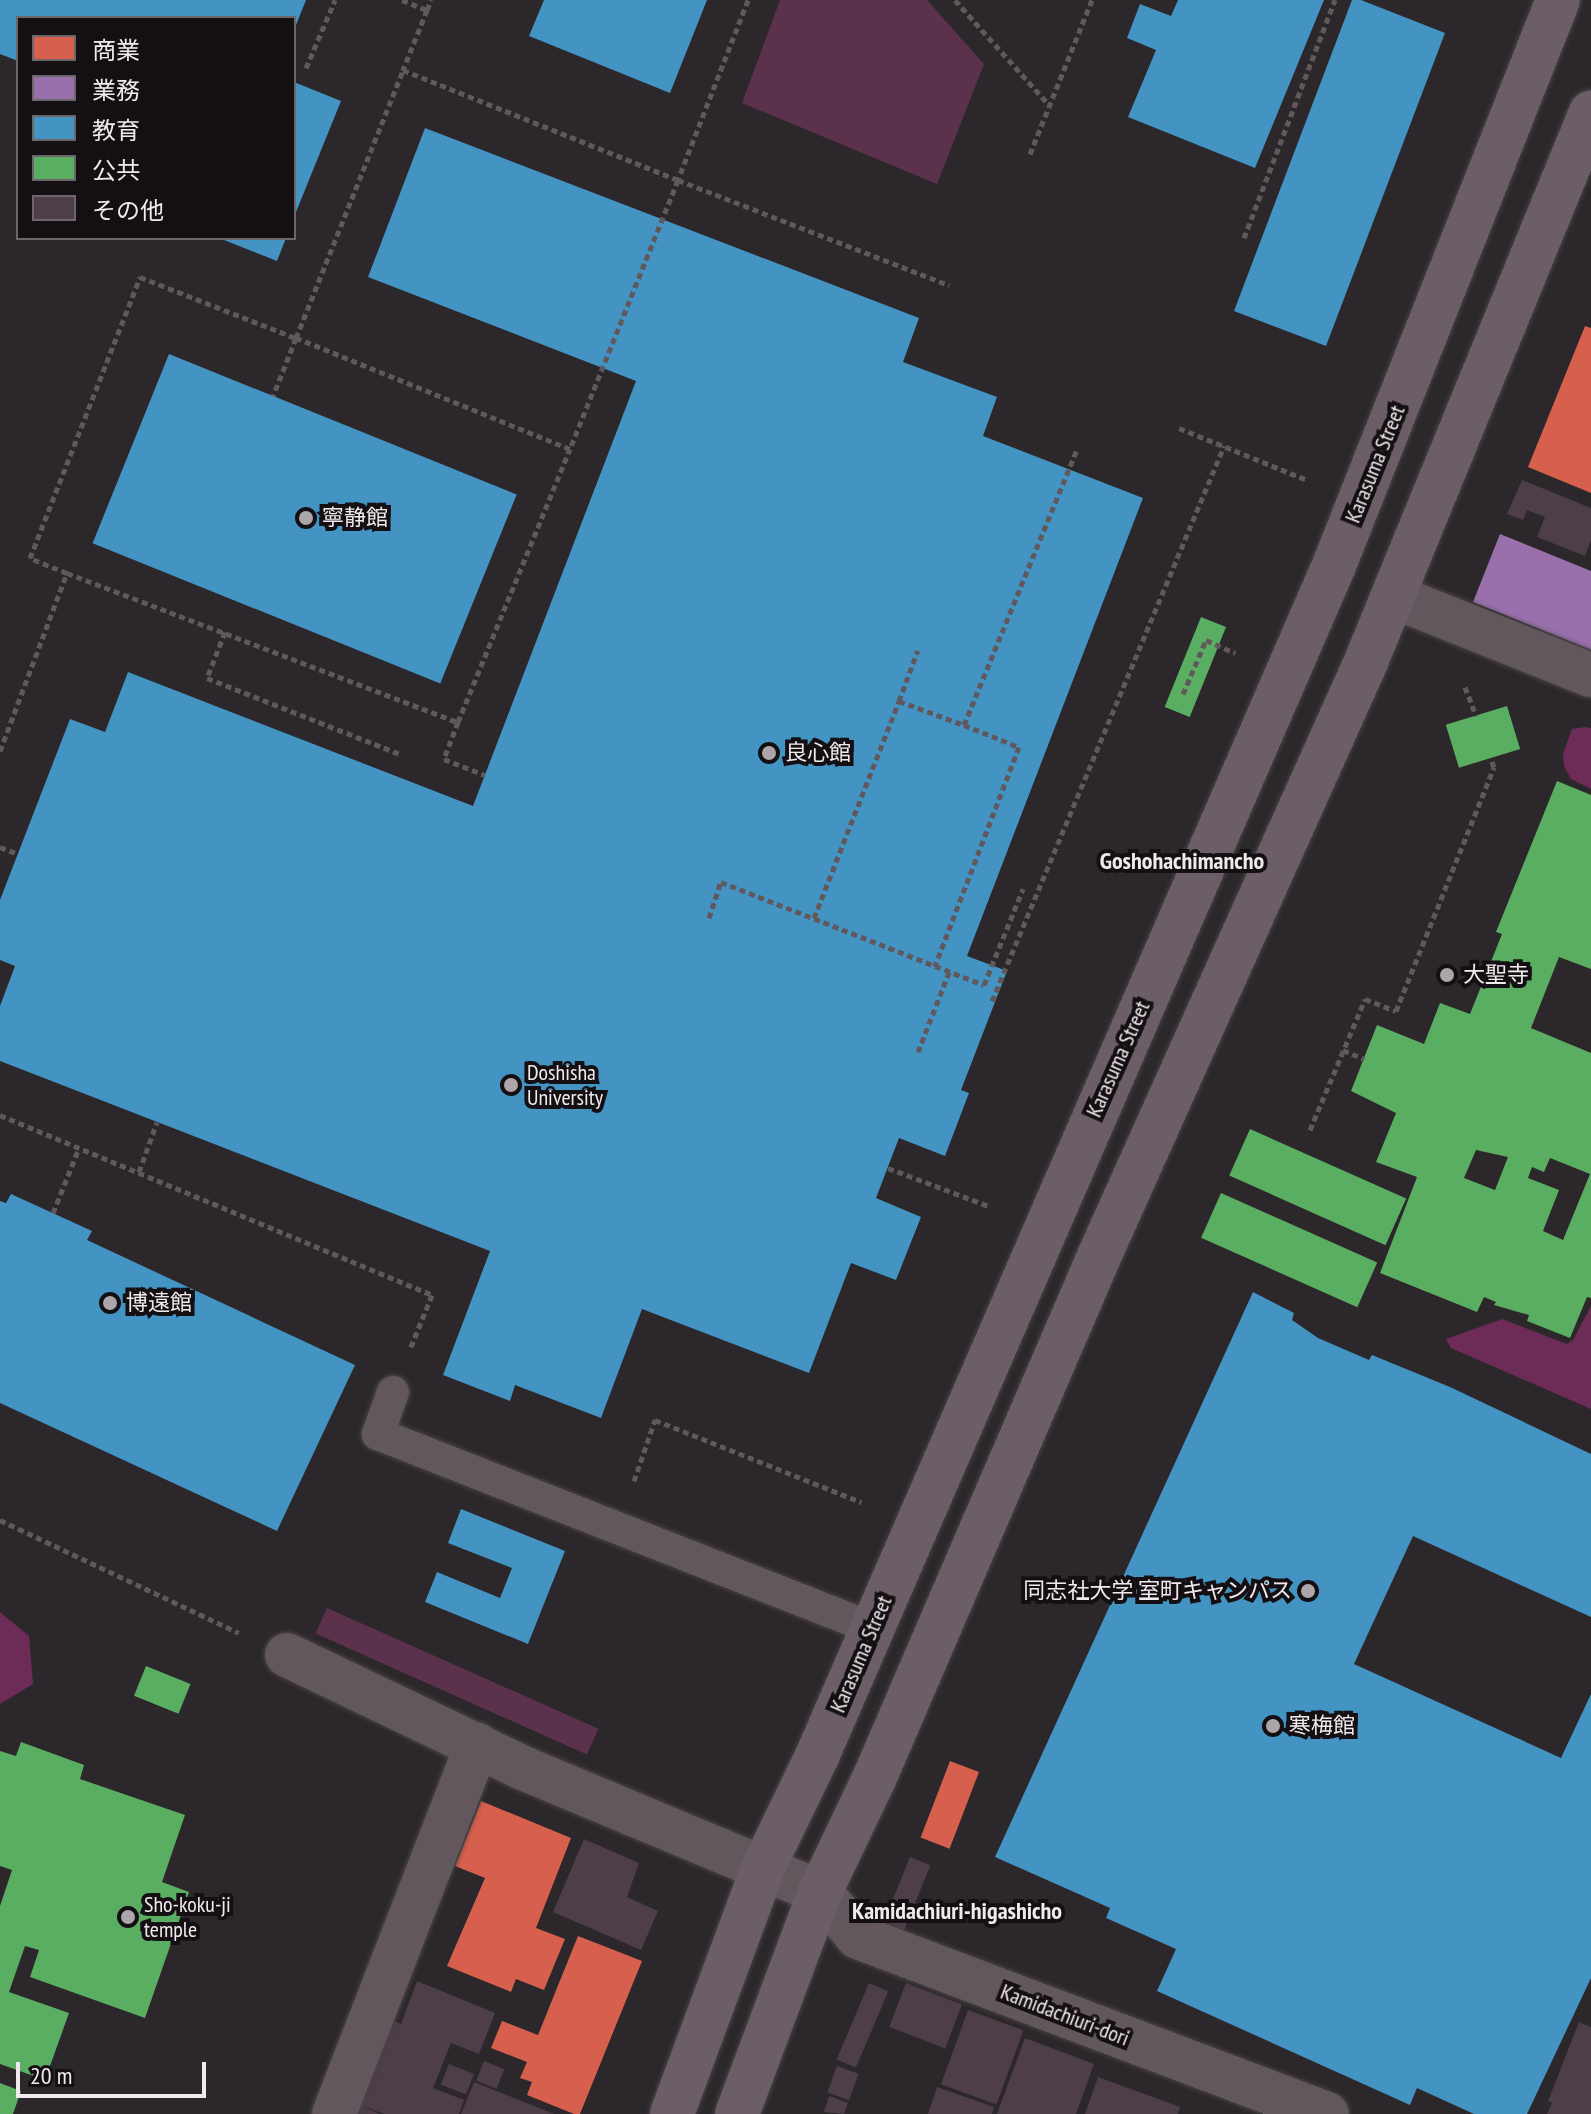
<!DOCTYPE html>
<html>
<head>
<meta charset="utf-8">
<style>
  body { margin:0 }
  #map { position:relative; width:1591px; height:2114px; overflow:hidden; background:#2c272a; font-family:"PT Sans Narrow","Noto Sans JP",sans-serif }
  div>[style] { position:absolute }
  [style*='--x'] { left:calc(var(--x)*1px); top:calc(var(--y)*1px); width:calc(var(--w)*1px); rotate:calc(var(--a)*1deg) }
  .green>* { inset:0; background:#5b314c; transform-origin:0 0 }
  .forest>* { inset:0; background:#6d2c58 }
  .shops>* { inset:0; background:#d6604d; transform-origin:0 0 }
  .offices>* { inset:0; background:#9970ab }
  .schools>* { inset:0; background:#4393c3; transform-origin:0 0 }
  .public>* { inset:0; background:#5aae61; transform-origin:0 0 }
  .building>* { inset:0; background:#4d3e48; transform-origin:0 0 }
  .path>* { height:5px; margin-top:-2.5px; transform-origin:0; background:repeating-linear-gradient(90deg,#61585d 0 6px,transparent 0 10px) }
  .roads { filter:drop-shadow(0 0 2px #474345) drop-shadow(0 0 2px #474345) }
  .service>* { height:32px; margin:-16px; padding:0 16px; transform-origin:16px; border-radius:16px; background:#62575d }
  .minor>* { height:44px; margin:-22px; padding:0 22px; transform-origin:22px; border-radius:22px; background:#62575d }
  .trunk>* { height:44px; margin:-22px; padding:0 22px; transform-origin:22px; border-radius:22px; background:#6b5e66 }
  .dots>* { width:22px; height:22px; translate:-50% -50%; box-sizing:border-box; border:4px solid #140f12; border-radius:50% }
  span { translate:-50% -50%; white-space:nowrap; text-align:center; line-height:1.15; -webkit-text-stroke:8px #140f12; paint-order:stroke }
  .street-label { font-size:22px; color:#f1e9ed }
  .poi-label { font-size:22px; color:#f1e9ed }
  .left { translate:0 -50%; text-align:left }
  .right { translate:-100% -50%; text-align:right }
  .neighbourhood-label { font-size:24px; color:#f1e9ed; font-weight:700 }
  .legend { position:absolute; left:16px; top:16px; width:280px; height:224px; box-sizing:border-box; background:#140f12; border:2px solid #6c666a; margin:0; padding:10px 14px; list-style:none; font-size:24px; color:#f1e9ed }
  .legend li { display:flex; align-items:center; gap:16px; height:40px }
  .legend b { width:40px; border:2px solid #6c666a }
  .scale { position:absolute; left:16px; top:2062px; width:190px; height:36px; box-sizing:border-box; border:4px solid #f1e9ed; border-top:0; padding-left:10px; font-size:24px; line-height:28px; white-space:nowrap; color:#f1e9ed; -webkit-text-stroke:6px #140f12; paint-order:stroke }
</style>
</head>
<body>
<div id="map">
  <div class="green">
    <i style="clip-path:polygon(780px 0,927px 0,984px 64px,937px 184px,742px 103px)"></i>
    <i style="left:327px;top:1608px;width:297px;height:28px;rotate:24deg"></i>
  </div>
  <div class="forest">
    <i style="clip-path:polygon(1585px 727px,1591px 728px,1591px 789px,1571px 779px,1564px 766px,1563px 754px,1572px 729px)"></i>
    <i style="clip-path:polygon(1591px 1306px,1591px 1409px,1451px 1348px,1446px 1339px,1502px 1319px,1567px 1344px,1573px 1340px)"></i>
    <i style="clip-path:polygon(0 1612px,29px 1636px,33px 1684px,0 1704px)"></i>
  </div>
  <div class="shops">
    <i style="clip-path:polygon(1585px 326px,1591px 328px,1591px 493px,1528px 467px)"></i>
    <i style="left:950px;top:1761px;width:31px;height:82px;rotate:21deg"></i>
    <i style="clip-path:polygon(481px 1801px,571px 1838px,536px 1928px,565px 1939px,544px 1990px,516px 1979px,511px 1992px,447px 1966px,485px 1878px,455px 1866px)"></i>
    <i style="clip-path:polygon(578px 1936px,642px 1961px,580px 2114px,574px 2114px,527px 2095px,532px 2082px,520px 2078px,527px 2062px,491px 2048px,502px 2021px,538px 2035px)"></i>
  </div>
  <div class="offices">
    <i style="clip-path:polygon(1500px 534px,1591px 571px,1591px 650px,1473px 602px)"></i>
  </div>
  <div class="schools">
    <i style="clip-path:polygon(0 0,306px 0,294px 30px,294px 18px,18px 18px,18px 61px,0 54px)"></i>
    <i style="clip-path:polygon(544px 0,707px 0,670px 93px,529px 36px)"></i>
    <i style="clip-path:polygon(1178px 0,1324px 0,1255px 168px,1128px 117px,1156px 50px,1127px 38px,1140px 4px,1171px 16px)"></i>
    <i style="clip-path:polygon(1352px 0,1361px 0,1445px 33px,1326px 346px,1234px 311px)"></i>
    <i style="clip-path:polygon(294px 82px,341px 101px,294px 217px)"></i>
    <i style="clip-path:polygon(425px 128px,919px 318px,903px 362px,997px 397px,983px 436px,1143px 498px,967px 956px,1007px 971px,961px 1090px,969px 1093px,945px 1156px,899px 1138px,876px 1198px,921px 1217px,896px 1280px,851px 1263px,809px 1373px,642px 1309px,601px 1418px,515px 1385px,510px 1401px,443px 1375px,490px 1251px,0 1061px,0 1006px,15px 966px,0 960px,0 900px,70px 719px,105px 732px,128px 672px,473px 806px,636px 381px,368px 277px)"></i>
    <i style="clip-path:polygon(219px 238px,286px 238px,277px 261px)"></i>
    <i style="left:169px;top:354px;width:375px;height:204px;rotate:22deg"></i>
    <i style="clip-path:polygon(11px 1194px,92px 1231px,87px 1240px,355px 1365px,277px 1531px,0 1403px,0 1201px,6px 1203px)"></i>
    <i style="clip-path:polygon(1253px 1292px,1294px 1313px,1292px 1320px,1318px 1338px,1369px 1360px,1372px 1355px,1450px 1387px,1591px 1454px,1591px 1617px,1413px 1536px,1354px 1664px,1561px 1758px,1591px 1694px,1591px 1978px,1527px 2114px,1474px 2114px,1417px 2088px,1410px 2105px,1157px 1991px,1176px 1949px,1106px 1918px,1110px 1908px,995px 1857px)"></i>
    <i style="clip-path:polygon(461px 1509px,565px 1551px,528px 1644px,425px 1602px,437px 1572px,500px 1598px,512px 1568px,448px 1543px)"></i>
  </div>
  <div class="public">
    <i style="left:1201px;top:617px;width:27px;height:97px;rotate:22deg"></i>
    <i style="left:1507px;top:706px;width:45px;height:64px;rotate:73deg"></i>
    <i style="clip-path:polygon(evenodd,1557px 781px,1591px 795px,1591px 969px,1559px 957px,1531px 1028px,1591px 1053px,1591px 1298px,1587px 1297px,1570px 1338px,1527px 1321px,1529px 1315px,1494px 1305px,1496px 1302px,1484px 1297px,1477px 1312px,1380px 1273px,1417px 1177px,1376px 1162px,1396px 1113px,1351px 1091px,1377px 1025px,1424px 1044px,1440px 1003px,1470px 1014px,1502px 934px,1496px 932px,1557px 781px,1476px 1150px,1508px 1157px,1495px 1190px,1464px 1178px,1476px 1150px,1557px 781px,1550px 1158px,1590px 1174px,1563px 1240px,1543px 1231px,1559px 1190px,1528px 1178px,1532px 1167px,1544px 1172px,1550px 1158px)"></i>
    <i style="left:1250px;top:1129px;width:171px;height:51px;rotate:24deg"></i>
    <i style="left:1221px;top:1193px;width:171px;height:49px;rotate:24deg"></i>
    <i style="left:146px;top:1666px;width:48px;height:32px;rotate:22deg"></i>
    <i style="clip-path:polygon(21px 1742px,84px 1765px,80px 1779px,185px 1815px,162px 1882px,189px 1892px,145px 2018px,30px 1977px,39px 1950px,25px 1946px,9px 1992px,69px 2013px,45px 2080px,0 2064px,0 1906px,12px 1870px,0 1866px,0 1751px,16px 1756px)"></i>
    <i style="clip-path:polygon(0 2083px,21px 2091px,13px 2114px,0 2114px)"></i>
  </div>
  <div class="building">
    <i style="clip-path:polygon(1522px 480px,1591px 508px,1591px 540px,1585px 556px,1537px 537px,1545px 517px,1527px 510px,1523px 520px,1507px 514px)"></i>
    <i style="clip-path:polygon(584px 1839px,639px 1863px,627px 1897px,658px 1911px,641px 1950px,553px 1912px)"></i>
    <i style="left:910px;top:1857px;width:22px;height:75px;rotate:22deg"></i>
    <i style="clip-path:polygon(417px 1981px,495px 2013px,479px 2054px,451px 2043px,433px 2088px,464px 2100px,459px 2114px,384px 2114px,360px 2105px,380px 2114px,347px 2114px,389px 2019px,401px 2024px)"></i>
    <i style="left:869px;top:1983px;width:21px;height:83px;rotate:23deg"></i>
    <i style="left:906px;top:1983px;width:60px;height:47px;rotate:21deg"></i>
    <i style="left:968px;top:2010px;width:59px;height:79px;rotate:20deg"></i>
    <i style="clip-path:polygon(1579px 2022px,1591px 2027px,1591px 2114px,1547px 2114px,1552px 2103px,1548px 2101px)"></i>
    <i style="clip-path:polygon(1025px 2038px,1094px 2064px,1076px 2114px,997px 2114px)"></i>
    <i style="left:484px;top:2061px;width:22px;height:21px;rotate:22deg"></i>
    <i style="left:449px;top:2064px;width:27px;height:22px;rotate:22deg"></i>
    <i style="left:837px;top:2066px;width:23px;height:28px;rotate:20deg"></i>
    <i style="clip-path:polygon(1098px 2077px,1180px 2107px,1178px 2114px,1085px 2114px)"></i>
    <i style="clip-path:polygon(474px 2082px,554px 2114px,461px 2114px)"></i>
    <i style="clip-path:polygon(937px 2087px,994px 2107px,992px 2114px,928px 2114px)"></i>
    <i style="clip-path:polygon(829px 2096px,848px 2103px,844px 2114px,824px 2112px)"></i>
  </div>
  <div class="path">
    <i style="--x:402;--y:0;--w:27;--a:22"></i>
    <i style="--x:427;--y:10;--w:65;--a:111.8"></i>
    <i style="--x:748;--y:0;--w:193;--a:111.3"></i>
    <i style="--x:678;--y:180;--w:291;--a:21.2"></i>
    <i style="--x:955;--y:0;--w:142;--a:48.1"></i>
    <i style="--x:427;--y:10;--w:11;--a:-68"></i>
    <i style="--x:306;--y:68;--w:74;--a:-66.9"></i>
    <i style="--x:1030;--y:154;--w:166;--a:-68.1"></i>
    <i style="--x:1244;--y:238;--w:255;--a:-69.1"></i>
    <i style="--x:1179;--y:428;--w:138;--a:22.1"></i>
    <i style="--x:67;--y:573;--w:40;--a:-158"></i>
    <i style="--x:30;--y:558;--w:302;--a:-68.6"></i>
    <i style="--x:140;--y:277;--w:168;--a:21.4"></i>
    <i style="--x:296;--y:338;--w:62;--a:111.6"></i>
    <i style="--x:225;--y:632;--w:49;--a:111.4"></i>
    <i style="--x:207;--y:678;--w:207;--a:21.5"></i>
    <i style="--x:1465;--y:687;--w:31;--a:69"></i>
    <i style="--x:1183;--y:694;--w:59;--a:-66.9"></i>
    <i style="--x:1206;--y:640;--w:32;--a:24"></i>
    <i style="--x:899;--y:701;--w:54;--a:-69.6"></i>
    <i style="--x:458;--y:722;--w:40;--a:111"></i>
    <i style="--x:444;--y:759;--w:44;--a:21.3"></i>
    <i style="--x:964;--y:725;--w:298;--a:-67.7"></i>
    <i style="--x:0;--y:751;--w:190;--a:-69.4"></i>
    <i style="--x:67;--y:573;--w:418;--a:20.9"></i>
    <i style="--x:458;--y:722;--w:295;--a:-67.7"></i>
    <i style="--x:570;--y:449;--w:296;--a:-157.9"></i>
    <i style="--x:296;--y:338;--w:289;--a:-68.2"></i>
    <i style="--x:403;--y:70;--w:296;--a:21.8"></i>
    <i style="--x:678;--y:180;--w:290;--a:111.9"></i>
    <i style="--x:0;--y:847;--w:19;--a:21"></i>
    <i style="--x:709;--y:918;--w:38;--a:-72"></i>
    <i style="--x:721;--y:882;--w:282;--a:21.4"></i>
    <i style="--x:984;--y:985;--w:104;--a:-67.9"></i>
    <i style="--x:814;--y:918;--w:233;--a:-68.6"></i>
    <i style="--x:899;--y:701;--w:69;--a:20.3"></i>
    <i style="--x:964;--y:725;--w:59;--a:21.8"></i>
    <i style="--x:1019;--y:747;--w:235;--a:111"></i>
    <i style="--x:992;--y:1001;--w:602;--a:-67.31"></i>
    <i style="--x:1343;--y:1050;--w:23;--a:23"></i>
    <i style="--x:918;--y:1052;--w:86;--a:-68.8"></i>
    <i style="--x:0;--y:1115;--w:468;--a:22.6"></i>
    <i style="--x:432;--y:1295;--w:58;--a:112.2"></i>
    <i style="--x:1310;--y:1130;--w:142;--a:-67.2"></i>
    <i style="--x:1365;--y:999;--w:33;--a:21"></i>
    <i style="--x:1396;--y:1011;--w:263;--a:-68.1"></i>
    <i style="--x:1494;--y:767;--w:9;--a:-111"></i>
    <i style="--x:888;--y:1168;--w:110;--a:20.7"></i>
    <i style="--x:139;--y:1172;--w:53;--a:-70.2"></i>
    <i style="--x:53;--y:1213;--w:70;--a:-68.2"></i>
    <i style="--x:634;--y:1481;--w:65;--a:-71"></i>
    <i style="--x:655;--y:1420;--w:222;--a:21.7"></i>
    <i style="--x:0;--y:1520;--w:264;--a:25.3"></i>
  </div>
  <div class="roads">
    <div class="service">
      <i style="--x:393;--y:1392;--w:45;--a:109.7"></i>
      <i style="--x:378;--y:1434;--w:531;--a:21.44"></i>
    </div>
    <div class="minor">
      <i style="--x:1393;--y:596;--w:213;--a:21.8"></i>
      <i style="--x:287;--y:1655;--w:262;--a:25.6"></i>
      <i style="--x:523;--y:1768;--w:322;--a:22.7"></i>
      <i style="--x:820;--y:1892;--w:59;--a:49.8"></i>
      <i style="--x:858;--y:1937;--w:501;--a:20.68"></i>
      <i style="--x:334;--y:2114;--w:396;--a:-68.8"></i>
    </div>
    <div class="trunk">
      <i style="--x:672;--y:2114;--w:262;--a:-69.7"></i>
      <i style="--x:763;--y:1868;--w:127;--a:-64.2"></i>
      <i style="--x:818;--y:1754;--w:1293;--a:-66.53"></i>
      <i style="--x:1333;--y:568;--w:611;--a:-68.39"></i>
      <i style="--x:737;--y:2114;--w:237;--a:-69.5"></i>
      <i style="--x:820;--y:1892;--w:125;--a:-64.5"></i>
      <i style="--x:874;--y:1779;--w:574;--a:-66.7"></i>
      <i style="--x:1101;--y:1252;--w:645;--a:-65.82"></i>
      <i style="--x:1365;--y:664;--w:596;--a:-67.73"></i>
    </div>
  </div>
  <div class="dots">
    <i style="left:306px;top:518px;background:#aca5a9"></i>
    <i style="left:769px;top:753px;background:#aca5a9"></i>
    <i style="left:1447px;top:975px;background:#aca5a9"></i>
    <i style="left:511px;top:1085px;background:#aca5a9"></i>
    <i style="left:110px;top:1303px;background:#aca5a9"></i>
    <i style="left:1308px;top:1591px;background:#aca5a9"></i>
    <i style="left:1273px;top:1726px;background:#aca5a9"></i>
    <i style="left:128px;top:1917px;background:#aca5a9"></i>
  </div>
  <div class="street-label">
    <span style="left:1375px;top:464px;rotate:-68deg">Karasuma Street</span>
    <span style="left:1118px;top:1059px;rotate:-66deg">Karasuma Street</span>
    <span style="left:861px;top:1654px;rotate:-67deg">Karasuma Street</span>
    <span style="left:1065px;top:2015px;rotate:21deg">Kamidachiuri-dori</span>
  </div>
  <div class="poi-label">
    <span class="left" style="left:322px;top:518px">寧静館</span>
    <span class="left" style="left:785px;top:753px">良心館</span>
    <span class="left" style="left:1463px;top:975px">大聖寺</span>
    <span class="left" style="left:527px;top:1085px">Doshisha<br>University</span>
    <span class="left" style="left:126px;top:1303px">博遠館</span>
    <span class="right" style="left:1292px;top:1591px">同志社大学 室町キャンパス</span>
    <span class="left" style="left:1289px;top:1726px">寒梅館</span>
    <span class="left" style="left:144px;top:1917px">Sho-koku-ji<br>temple</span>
  </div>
  <div class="neighbourhood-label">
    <span style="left:1182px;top:861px">Goshohachimancho</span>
    <span style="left:957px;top:1911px">Kamidachiuri-higashicho</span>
  </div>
  <ul class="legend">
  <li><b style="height:22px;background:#d6604d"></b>商業</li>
  <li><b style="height:22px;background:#9970ab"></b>業務</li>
  <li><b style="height:22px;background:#4393c3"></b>教育</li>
  <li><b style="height:22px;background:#5aae61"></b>公共</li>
  <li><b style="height:22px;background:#4d3e48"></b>その他</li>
  </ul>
  <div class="scale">20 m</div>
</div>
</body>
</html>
